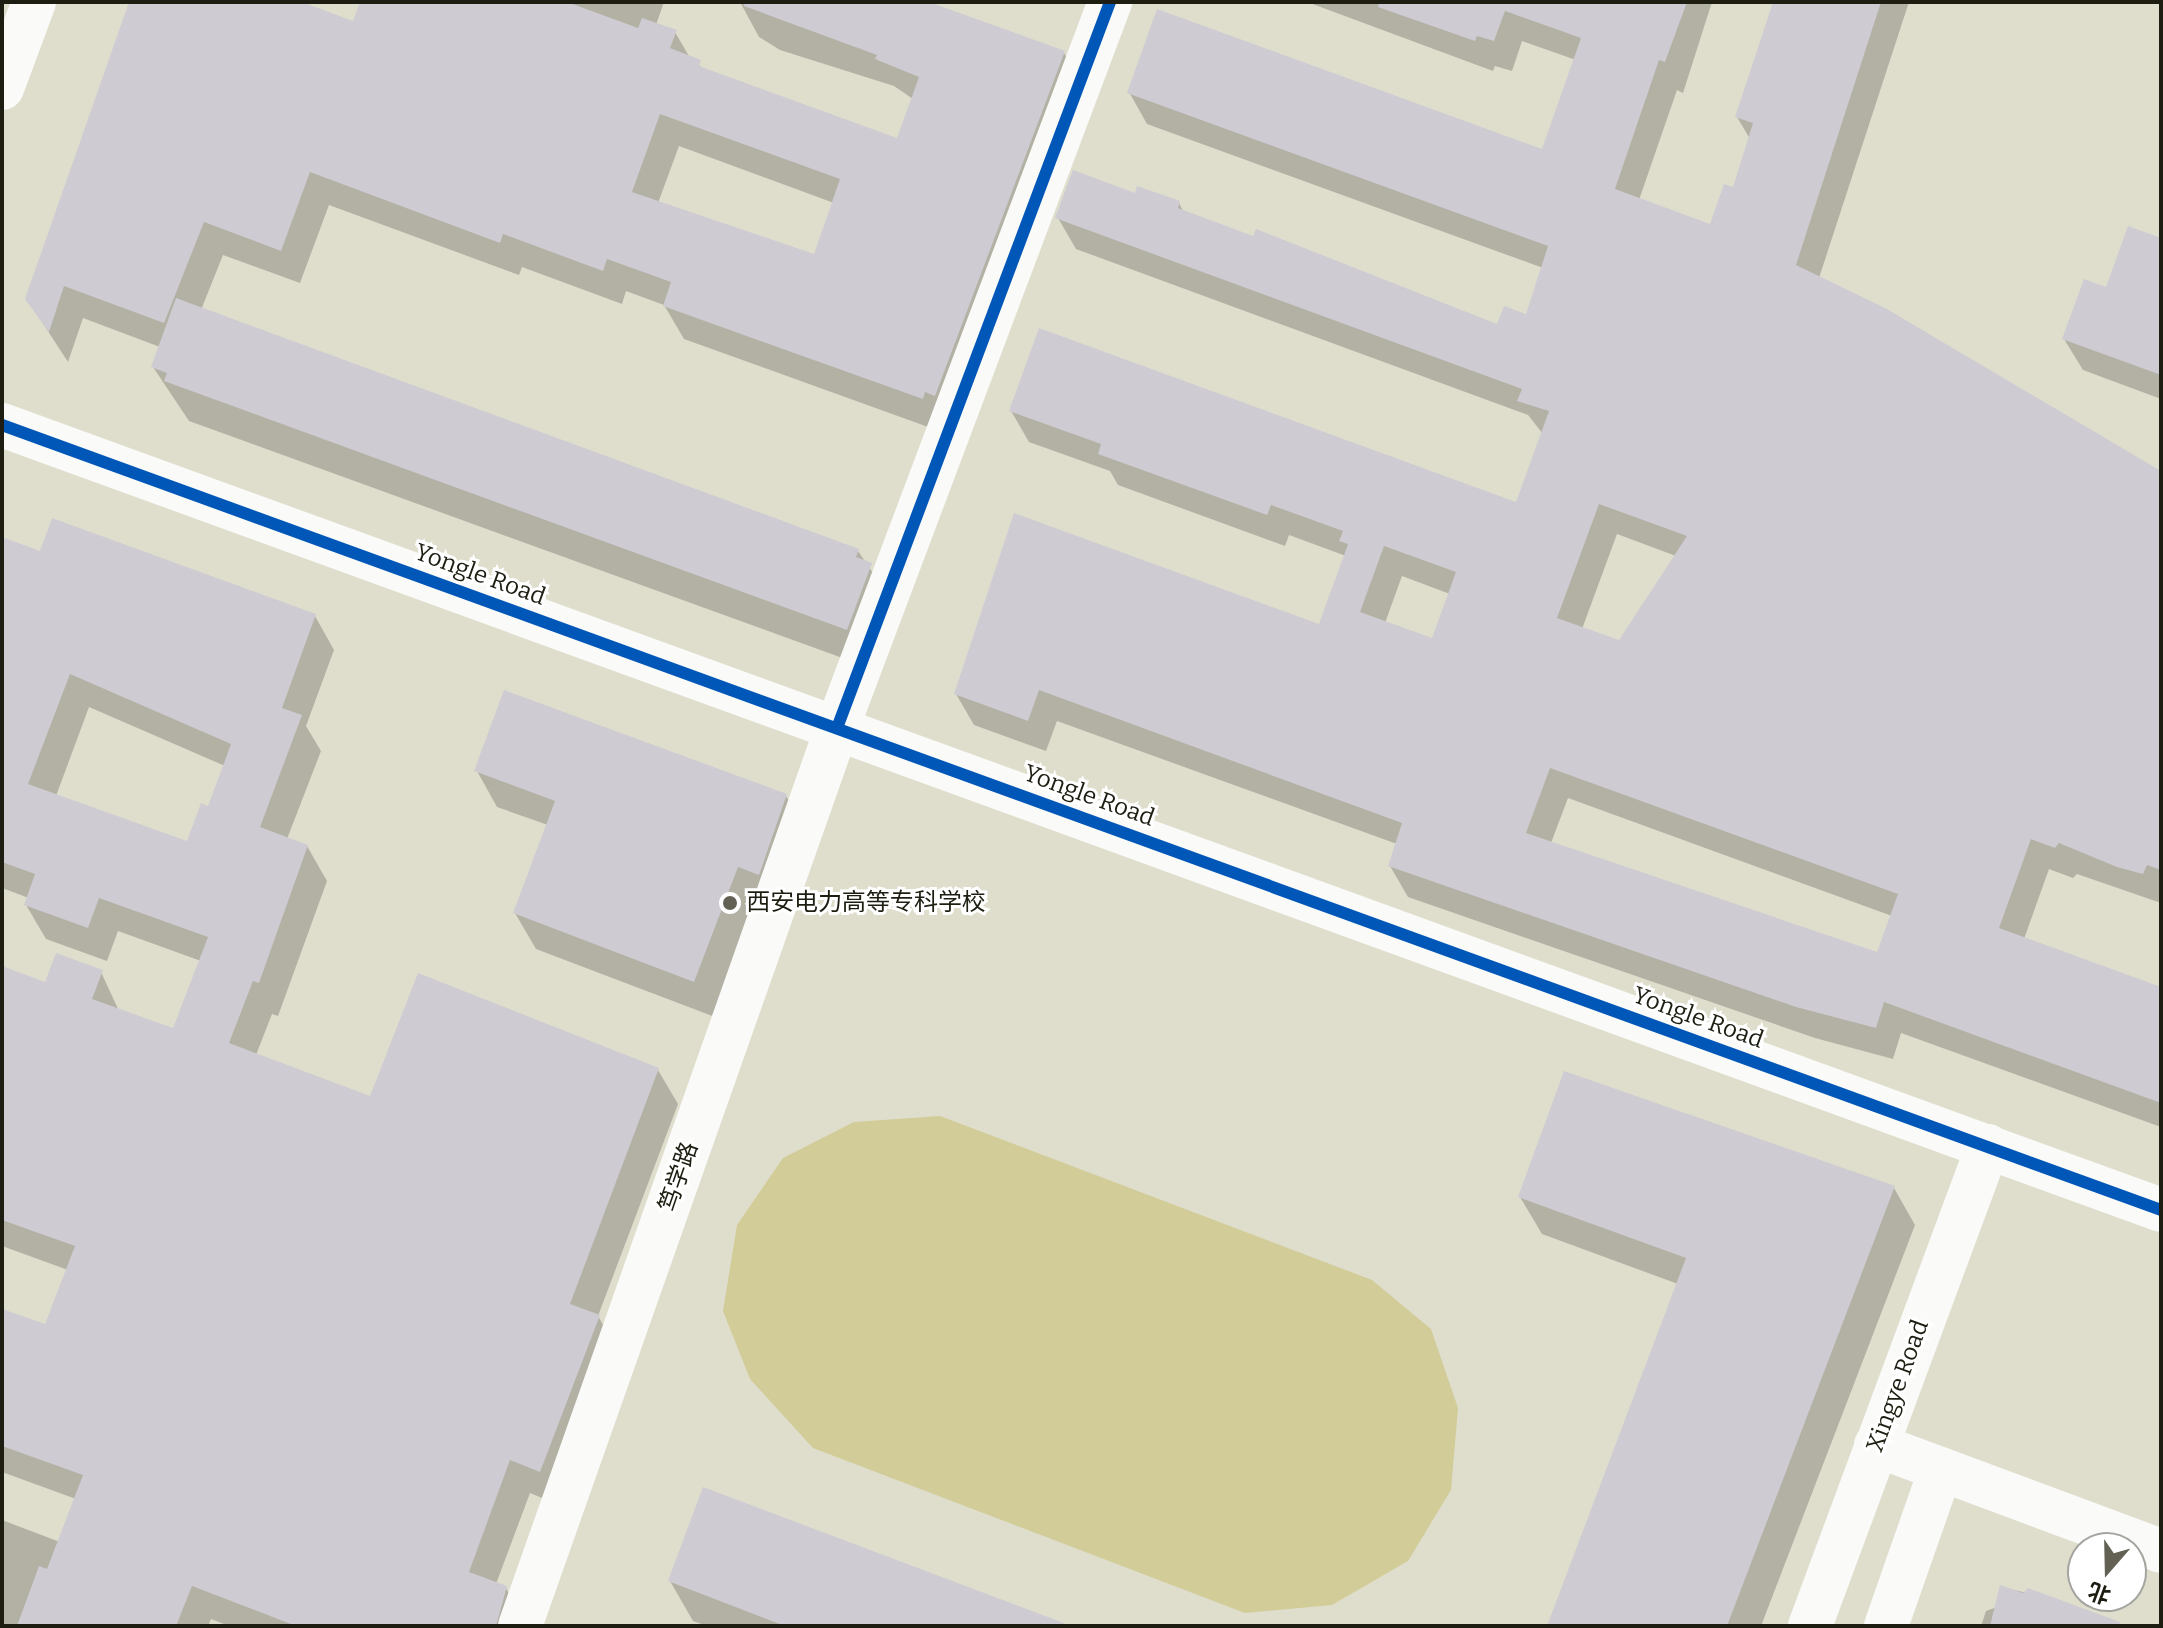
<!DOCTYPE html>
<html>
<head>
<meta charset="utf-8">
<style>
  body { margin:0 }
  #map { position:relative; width:2163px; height:1628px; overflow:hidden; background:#dfdecd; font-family:Bitter,"Noto Sans SC",serif }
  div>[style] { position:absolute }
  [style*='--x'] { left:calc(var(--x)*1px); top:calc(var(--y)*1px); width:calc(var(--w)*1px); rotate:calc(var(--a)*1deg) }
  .green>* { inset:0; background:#d1cc98 }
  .shadow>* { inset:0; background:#0003 }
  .building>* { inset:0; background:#cecbd2 }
  .minor>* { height:44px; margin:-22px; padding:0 22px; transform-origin:22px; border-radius:22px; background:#fafaf8 }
  .cycleway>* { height:12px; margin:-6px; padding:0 6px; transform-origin:6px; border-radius:6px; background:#0057b8 }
  .dots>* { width:22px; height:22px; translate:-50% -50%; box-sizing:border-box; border:4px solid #fff; border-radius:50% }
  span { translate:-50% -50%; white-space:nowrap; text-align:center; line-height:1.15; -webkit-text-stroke:6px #fff; paint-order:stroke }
  .street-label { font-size:24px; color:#1e1d11 }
  .poi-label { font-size:24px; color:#1e1d11 }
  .left { translate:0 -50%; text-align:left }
  .frame { position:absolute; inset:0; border:4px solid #1e1d11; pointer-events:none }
  .north { position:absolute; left:2067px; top:1532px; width:80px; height:80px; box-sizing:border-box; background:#fff; border:2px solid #a5a5a0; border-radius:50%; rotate:200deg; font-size:22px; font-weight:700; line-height:32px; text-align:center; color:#1e1d11 }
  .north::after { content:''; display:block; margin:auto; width:28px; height:36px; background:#626153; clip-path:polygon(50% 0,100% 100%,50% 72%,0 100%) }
</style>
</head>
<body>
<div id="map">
  <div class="green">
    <i style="clip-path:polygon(940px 1116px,1372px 1280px,1431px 1329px,1458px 1408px,1451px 1490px,1408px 1561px,1332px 1605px,1245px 1613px,813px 1448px,750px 1379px,723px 1311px,737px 1225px,783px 1158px,854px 1122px)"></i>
  </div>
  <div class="shadow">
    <i style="clip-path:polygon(evenodd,132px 2px,301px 2px,354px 24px,362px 2px,664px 2px,656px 25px,675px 32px,690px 58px,705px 70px,898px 140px,913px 99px,894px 86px,780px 50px,759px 37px,740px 2px,924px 2px,1064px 53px,1083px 86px,942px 432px,684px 339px,664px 305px,626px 291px,622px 304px,522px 267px,519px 275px,329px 205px,300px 283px,223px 255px,201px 310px,858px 551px,894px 604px,870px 668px,189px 421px,153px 367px,160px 347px,83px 318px,68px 362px,27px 299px,132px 2px,679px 146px,834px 203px,816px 256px,658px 203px,679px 146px)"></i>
    <i style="clip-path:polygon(evenodd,1307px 2px,1712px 2px,1683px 93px,1677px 90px,1639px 200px,1711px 226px,1735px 189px,1750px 139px,1737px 117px,1775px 2px,1909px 2px,1819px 278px,2161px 473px,2161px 903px,2077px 874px,2073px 878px,2049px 869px,2024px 939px,2161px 989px,2161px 1127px,1901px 1033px,1893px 1059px,1815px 1038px,1408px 897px,1390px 866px,1397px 844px,1057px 721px,1046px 751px,974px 725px,956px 694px,1320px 626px,1346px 556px,1289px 535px,1285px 546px,1118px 485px,1110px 471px,1029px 442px,1011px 411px,1517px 505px,1543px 434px,1528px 415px,1076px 249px,1058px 218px,1136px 195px,1179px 203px,1184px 213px,1498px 326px,1527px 316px,1543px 268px,1147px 124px,1129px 92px,1543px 151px,1576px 60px,1522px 41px,1512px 71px,1495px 66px,1493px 71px,1307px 2px,1617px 534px,1676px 556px,1620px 643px,1582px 629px,1617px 534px,1307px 2px,1402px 576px,1450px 594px,1433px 640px,1385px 623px,1402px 576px,1307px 2px,1568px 798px,1892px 916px,1878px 954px,1551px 843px,1568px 798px)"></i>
    <i style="clip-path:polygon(2161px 240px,2161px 399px,2083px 370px,2064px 339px)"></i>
    <i style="clip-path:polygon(evenodd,2px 539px,41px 553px,315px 616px,334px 650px,306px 726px,321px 751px,287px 839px,307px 846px,327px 881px,278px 1016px,272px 1014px,256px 1055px,371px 1099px,658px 1070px,678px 1104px,598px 1316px,618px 1351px,559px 1505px,530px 1493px,496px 1584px,506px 1588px,525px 1626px,229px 1626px,211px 1619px,208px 1626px,2px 1626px,2px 1520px,60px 1542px,76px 1499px,2px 1472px,2px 1311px,47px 1327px,68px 1270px,2px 1246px,2px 969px,47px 985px,101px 972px,119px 1011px,174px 1031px,201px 961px,118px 931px,107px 961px,46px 939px,26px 905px,29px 898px,2px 888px,2px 539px,89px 707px,225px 766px,210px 809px,188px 844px,56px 796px,89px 707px)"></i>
    <i style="clip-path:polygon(477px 771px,786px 796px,807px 832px,715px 1017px,536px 949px,515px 913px,548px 825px,497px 807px)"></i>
    <i style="clip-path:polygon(1894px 1188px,1915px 1225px,1761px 1626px,1548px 1626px,1678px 1284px,1542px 1234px,1520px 1197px)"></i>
    <i style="clip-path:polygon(704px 1490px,1067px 1626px,707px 1626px,693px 1621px,670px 1581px)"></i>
    <i style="clip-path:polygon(2002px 1587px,2055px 1600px,2097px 1626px,1981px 1626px,1986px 1611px,1997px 1607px)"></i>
  </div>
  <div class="building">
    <i style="clip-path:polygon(evenodd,129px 2px,302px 2px,353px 21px,360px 2px,567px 2px,638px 28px,642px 18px,677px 30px,670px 48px,701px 60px,699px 66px,897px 138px,919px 77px,875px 59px,877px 55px,744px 6px,745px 2px,929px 2px,1065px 51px,935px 396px,925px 392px,923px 399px,663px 306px,671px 282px,607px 259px,603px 271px,503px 234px,500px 243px,310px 172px,281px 251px,204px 222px,164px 323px,64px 286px,49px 332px,25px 299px,129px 2px,660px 114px,840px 179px,814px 254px,632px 192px,660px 114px)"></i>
    <i style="clip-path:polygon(evenodd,1379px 2px,1687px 2px,1665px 62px,1659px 60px,1615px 189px,1710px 224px,1724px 184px,1733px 187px,1753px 123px,1735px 117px,1773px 2px,1881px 2px,1796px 265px,1885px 308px,2161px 471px,2161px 870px,2147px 865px,2143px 874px,2117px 867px,2059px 843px,2055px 848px,2031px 839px,1999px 928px,2161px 987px,2161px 1103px,1884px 1002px,1876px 1028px,1796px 1007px,1388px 866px,1402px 823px,1039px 690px,1028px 721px,954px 694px,1014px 513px,1319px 624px,1348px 544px,1339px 541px,1343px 531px,1271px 505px,1267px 515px,1098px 454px,1101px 444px,1009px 411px,1039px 328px,1516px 502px,1549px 411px,1517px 401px,1522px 389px,1055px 218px,1073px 170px,1135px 193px,1137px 186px,1180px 201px,1178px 208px,1253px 236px,1256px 229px,1497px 324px,1504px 306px,1526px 314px,1548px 246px,1127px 93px,1157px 9px,1542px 149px,1581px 38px,1505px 11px,1494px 41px,1477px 36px,1475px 41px,1378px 7px,1379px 2px,1599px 504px,1687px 536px,1619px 640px,1557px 618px,1599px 504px,1379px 2px,1384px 546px,1456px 572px,1432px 638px,1360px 612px,1384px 546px,1379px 2px,1550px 768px,1898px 894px,1877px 952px,1526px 833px,1550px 768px)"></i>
    <i style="clip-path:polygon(2128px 226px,2161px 238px,2161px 375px,2062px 339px,2084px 279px,2106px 287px)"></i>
    <i style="clip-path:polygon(176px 298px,859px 549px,856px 557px,872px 563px,847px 630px,164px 381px,167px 373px,151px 367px)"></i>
    <i style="clip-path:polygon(evenodd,52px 518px,316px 614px,282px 708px,302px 715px,260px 827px,308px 845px,259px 983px,253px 981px,229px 1043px,370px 1096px,418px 973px,659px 1068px,570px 1304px,600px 1315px,540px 1472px,510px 1460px,469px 1572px,507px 1586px,496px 1626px,296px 1626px,192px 1586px,176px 1626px,17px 1626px,39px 1566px,47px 1569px,83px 1475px,2px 1446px,2px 1309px,45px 1324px,75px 1246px,2px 1220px,2px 966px,45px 982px,56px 953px,103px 970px,92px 999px,173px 1028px,208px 937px,99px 898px,88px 928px,24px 905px,35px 874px,2px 862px,2px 537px,40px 551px,52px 518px,70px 674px,231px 744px,208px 806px,201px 803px,187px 841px,28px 784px,70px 674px)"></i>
    <i style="clip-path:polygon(504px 690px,787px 794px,759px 875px,738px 867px,694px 982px,513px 913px,555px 801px,474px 771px)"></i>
    <i style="clip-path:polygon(1564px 1071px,1895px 1186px,1727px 1626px,1547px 1626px,1686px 1258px,1518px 1197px)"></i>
    <i style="clip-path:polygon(703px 1487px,1064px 1623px,1063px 1626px,785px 1626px,668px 1581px)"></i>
    <i style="clip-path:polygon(2000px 1585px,2023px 1593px,2028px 1588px,2120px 1622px,2119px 1626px,1990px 1626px)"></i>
  </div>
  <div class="minor">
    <i style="--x:2;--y:88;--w:92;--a:-69.6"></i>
    <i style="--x:2;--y:425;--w:2297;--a:19.98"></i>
    <i style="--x:1876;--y:1445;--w:304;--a:20.4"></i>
    <i style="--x:520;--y:1626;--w:952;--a:-70.56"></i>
    <i style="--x:837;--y:728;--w:776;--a:-69.39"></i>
    <i style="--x:1810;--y:1626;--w:512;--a:-69.65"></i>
    <i style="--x:1886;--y:1626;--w:166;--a:-70.7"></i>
  </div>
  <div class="cycleway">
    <i style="--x:2;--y:425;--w:2297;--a:19.98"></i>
    <i style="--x:837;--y:728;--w:776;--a:-69.39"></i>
  </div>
  <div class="dots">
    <i style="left:730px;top:903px;background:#626153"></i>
  </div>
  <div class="street-label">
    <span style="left:480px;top:575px;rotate:20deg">Yongle Road</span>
    <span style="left:1089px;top:796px;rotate:20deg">Yongle Road</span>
    <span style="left:1698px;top:1018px;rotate:20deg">Yongle Road</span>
    <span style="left:679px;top:1177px;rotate:-71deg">笃学路</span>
    <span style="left:1898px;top:1386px;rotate:-70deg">Xingye Road</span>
  </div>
  <div class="poi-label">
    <span class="left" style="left:746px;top:903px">西安电力高等专科学校</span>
  </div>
  <div class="frame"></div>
  <div class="north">北</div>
</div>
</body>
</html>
